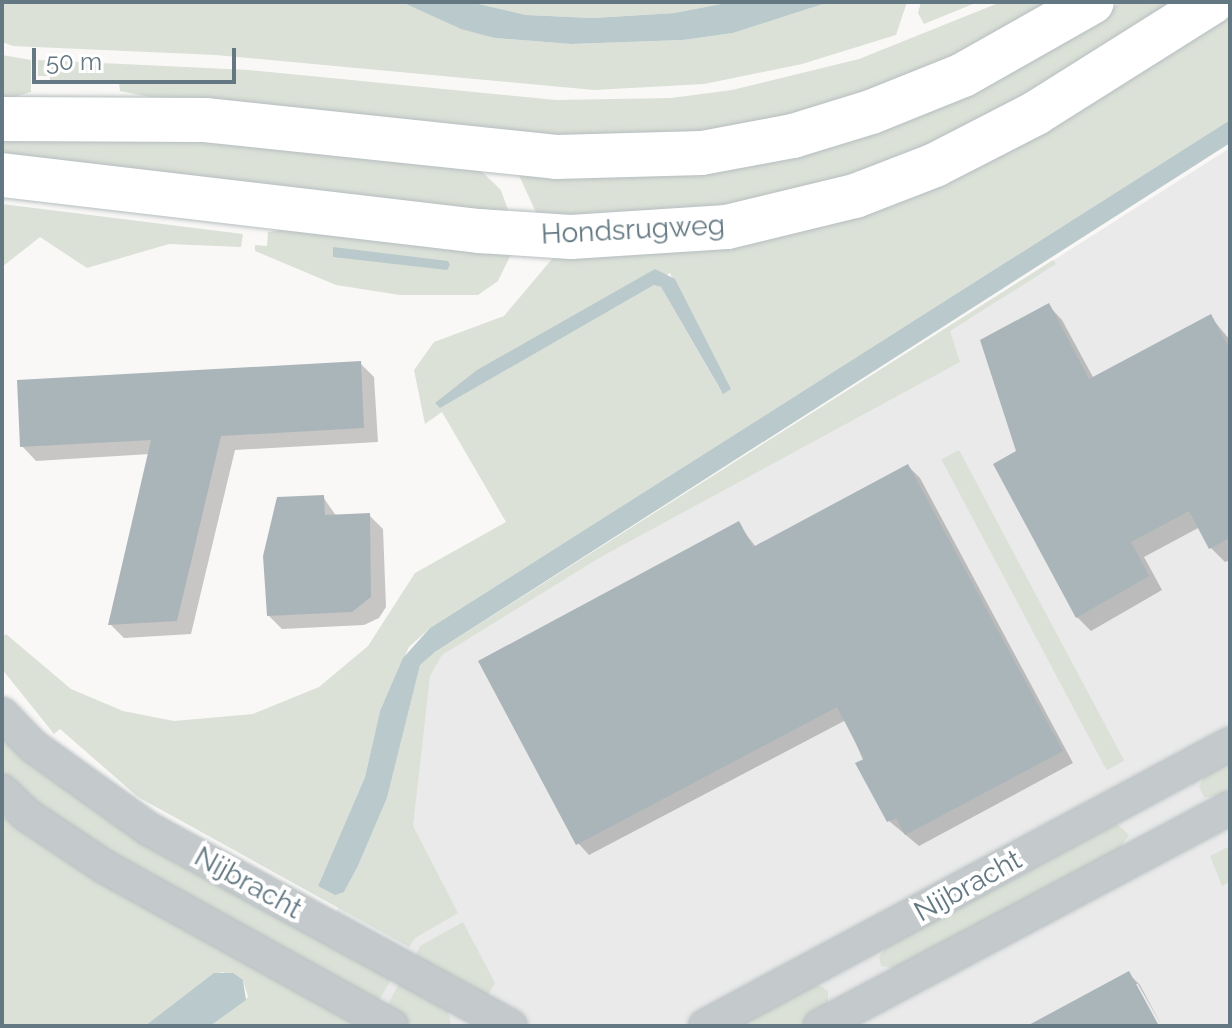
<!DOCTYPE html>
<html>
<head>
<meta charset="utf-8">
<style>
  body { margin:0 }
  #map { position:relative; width:1232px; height:1028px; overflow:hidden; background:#f9f8f6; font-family:Raleway,sans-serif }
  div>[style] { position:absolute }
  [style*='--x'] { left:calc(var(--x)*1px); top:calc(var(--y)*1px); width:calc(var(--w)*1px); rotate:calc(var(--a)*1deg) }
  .built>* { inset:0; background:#e9eae9 }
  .green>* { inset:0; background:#dbe1d7; transform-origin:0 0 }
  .water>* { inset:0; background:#bac9cb }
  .shadow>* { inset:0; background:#0003 }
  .building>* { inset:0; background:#aab5b9 }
  .roads { filter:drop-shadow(0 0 2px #b6bdc0) drop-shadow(0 0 2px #b6bdc0) }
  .minor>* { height:32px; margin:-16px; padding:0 16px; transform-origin:16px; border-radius:16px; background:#c4c9cc }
  .secondary>* { height:44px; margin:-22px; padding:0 22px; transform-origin:22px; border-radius:22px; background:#fff }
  span { translate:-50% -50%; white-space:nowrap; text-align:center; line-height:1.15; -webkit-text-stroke:8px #fff; paint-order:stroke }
  .street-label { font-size:28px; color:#637882 }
  .frame { position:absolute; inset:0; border:4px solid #637882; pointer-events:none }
  .scale { position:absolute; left:32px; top:48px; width:204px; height:36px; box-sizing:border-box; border:4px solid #637882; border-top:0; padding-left:10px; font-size:24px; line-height:28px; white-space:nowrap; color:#637882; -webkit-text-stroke:6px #fff; paint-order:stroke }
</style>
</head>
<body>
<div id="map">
  <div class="built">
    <i style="clip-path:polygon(1230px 148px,1230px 1026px,213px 1026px,273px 987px,347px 898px,388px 810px,433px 655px)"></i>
  </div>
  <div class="green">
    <i style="clip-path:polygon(2px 2px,402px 2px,495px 38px,571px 44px,683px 40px,733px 33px,829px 2px,907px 2px,896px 35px,802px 64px,704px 84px,594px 90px,216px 55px,13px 46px,2px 42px)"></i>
    <i style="clip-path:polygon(470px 2px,731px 2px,676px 13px,593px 18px,526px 15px)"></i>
    <i style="clip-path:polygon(921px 2px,978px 2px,924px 24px,918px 13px)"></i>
    <i style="clip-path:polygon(1001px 2px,1062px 2px,900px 84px,733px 131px,613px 141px,165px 100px,120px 91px,119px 83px,50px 84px,50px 76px,38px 76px,38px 60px,249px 70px,556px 100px,671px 98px,732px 90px,859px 59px)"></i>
    <i style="clip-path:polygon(1121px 2px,1183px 2px,1127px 40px,916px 155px,743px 208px,540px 221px,516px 169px,647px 170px,1101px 16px)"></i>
    <i style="clip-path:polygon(evenodd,1230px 9px,1230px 120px,430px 628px,409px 647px,380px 711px,365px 777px,318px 886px,344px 892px,358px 866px,387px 798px,420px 664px,435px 652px,1053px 260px,1056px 264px,950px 331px,960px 362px,599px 558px,442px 655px,430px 676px,413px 826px,458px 913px,415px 938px,409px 947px,138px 797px,60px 729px,54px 734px,2px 669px,2px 638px,6px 634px,71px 689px,123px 711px,174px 721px,253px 714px,319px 687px,368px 646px,415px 573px,506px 522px,442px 412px,425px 424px,414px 370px,434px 342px,504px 316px,552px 259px,574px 251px,735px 240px,1230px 9px,670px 273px,722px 393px,661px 287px,654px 285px,438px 409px,670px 273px)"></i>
    <i style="clip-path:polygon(2px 55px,31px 60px,31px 92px,2px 101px)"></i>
    <i style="clip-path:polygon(128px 132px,477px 167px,501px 190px,511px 219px,2px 168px,2px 135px)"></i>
    <i style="clip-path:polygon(2px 204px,243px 234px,241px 247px,169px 244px,87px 268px,40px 237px,2px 267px)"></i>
    <i style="clip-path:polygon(288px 229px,514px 248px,498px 281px,478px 295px,400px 295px,336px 285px,255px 251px,255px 245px,267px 246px,268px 232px)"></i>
    <i style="left:959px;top:450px;width:352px;height:20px;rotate:62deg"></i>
    <i style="clip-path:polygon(9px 734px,394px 974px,376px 1006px,119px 864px,2px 778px,2px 740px)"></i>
    <i style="clip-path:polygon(1230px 754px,1230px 796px,1204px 797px,1199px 787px,1205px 774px)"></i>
    <i style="clip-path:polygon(2px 816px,81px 868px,364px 1026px,210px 1026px,248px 997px,243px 980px,222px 972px,145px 1026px,2px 1026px)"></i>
    <i style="clip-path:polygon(1117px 824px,1129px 835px,1117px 853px,901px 969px,881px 966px,879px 957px,890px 942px)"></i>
    <i style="clip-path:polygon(1230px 846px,1230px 882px,1222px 886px,1210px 856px)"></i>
    <i style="clip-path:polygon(463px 922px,495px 983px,487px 997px,415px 957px,420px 946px)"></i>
    <i style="clip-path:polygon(402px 978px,448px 1009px,451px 1026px,416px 1026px,385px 1010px)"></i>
    <i style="clip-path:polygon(819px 985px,828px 991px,828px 1002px,802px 1026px,724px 1026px,802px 987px)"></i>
  </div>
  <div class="water">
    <i style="clip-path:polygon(402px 2px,470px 2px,526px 15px,593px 18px,675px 13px,731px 2px,829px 2px,733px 33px,683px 40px,571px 44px,495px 38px,461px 29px)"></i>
    <i style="clip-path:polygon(1230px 120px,1230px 143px,435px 652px,420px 665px,387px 798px,358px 866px,344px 892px,335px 895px,318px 886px,365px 777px,380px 711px,403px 658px,430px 628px)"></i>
    <i style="clip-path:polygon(333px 247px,448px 261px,450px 265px,447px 270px,333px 257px)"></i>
    <i style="clip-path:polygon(655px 269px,675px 279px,731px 389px,723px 394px,661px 287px,654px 285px,440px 408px,435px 403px,477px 370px)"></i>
    <i style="clip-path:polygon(214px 973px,233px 973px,243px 980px,246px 1000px,210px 1026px,145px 1026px)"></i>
  </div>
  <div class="shadow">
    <i style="clip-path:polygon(1048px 305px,1062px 320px,1094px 379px,1210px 316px,1230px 340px,1230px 560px,1225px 562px,1211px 548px,1200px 527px,1144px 557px,1162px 590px,1091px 631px,1077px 617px,1019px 452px)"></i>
    <i style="clip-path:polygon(360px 363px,374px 377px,378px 442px,235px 450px,191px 634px,124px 638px,110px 624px,150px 454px,36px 461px,22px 446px)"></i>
    <i style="clip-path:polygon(908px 466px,920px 478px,1073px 763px,919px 846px,889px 821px,846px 720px,589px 855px,578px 843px,738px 524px,756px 547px)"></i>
    <i style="clip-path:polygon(323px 497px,337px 517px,369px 515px,383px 529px,386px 607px,379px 618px,364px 625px,282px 629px,269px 616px)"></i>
    <i style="clip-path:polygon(1129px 974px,1140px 985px,1162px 1026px,1138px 984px,1134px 984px,1156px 1026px,1032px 1026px)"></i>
  </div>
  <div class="building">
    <i style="clip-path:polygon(1049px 303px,1089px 379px,1211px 314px,1230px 350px,1230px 538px,1209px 549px,1189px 511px,1131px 542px,1149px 576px,1076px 618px,993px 464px,1016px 451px,980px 340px)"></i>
    <i style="clip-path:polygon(361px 361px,364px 428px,221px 436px,177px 621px,108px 625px,151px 440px,20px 447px,17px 380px)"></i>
    <i style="clip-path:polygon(908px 464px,1063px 751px,905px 835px,896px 818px,887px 822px,855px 763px,864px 759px,837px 707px,576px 845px,478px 661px,739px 521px,753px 547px)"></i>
    <i style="clip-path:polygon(324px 495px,325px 515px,370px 513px,371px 597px,352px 612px,267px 616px,263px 556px,277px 497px)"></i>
    <i style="clip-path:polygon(1129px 971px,1159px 1026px,1027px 1026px,1064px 1006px)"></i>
  </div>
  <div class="roads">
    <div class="minor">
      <i style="--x:2;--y:714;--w:45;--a:45.9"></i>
      <i style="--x:33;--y:746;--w:143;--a:35.6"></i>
      <i style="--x:149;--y:829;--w:412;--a:28.6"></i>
      <i style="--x:2;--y:791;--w:35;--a:44"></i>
      <i style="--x:27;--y:815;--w:94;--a:33.7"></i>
      <i style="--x:105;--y:867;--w:328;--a:29"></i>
      <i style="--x:705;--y:1026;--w:596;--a:-28.24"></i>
      <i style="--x:820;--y:1026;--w:464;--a:-28"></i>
    </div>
    <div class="secondary">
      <i style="--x:2;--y:119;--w:203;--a:0.3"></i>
      <i style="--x:205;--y:120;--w:353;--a:6"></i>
      <i style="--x:556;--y:157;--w:146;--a:-1.6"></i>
      <i style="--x:702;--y:153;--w:93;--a:-10.6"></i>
      <i style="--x:793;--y:136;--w:82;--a:-17.1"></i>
      <i style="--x:871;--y:112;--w:99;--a:-21.9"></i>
      <i style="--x:963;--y:75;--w:148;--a:-29.5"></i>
      <i style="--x:2;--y:175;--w:480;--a:6.7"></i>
      <i style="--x:479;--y:231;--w:92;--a:3.7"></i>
      <i style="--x:571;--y:237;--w:156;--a:-3.7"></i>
      <i style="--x:727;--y:227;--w:132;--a:-13.6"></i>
      <i style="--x:855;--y:196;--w:86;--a:-21.2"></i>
      <i style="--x:935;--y:165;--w:114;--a:-27.2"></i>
      <i style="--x:1036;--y:113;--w:208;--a:-32.2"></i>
    </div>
  </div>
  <div class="street-label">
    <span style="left:633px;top:230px;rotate:-3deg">Hondsrugweg</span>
    <span style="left:248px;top:883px;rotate:29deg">Nijbracht</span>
    <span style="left:968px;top:886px;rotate:-29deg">Nijbracht</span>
  </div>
  <div class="frame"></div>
  <div class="scale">50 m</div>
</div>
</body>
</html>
